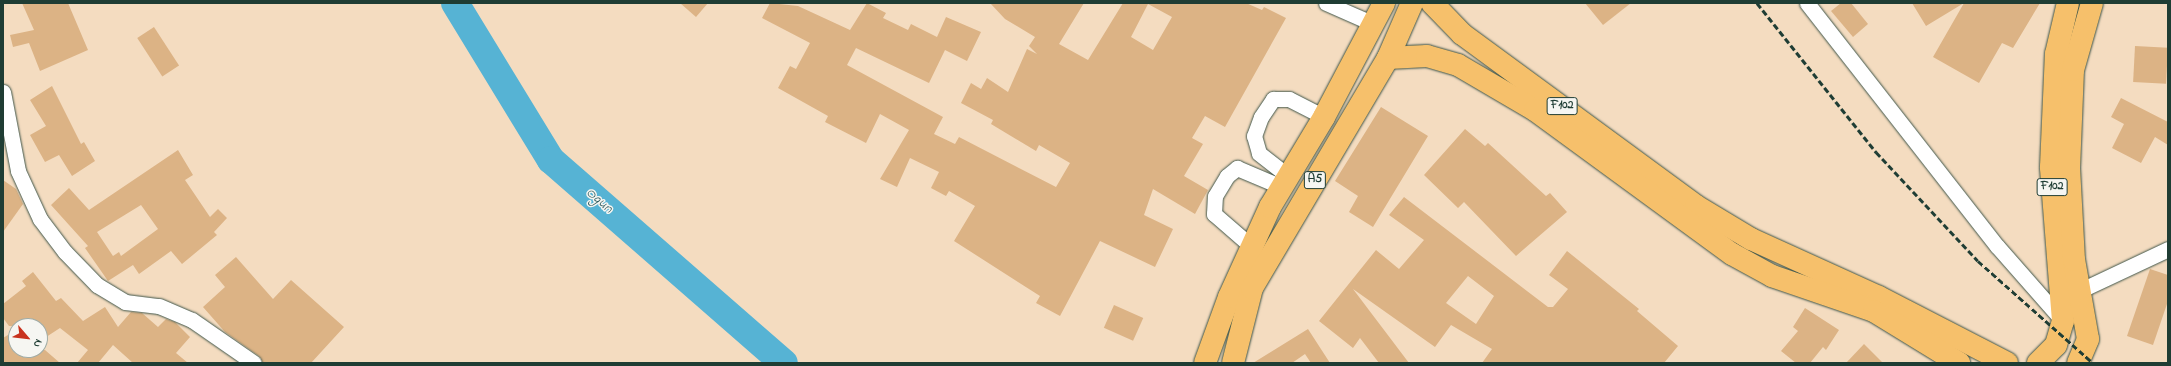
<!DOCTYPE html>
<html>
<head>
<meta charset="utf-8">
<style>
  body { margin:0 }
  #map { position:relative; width:2171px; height:366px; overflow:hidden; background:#f4dcc0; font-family:"Indie Flower",sans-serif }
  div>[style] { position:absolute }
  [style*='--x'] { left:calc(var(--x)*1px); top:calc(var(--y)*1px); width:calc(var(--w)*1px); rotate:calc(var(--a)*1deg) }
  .river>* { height:28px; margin:-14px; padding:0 14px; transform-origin:14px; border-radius:14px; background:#56b3d4 }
  .building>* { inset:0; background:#dcb385; transform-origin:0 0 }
  .roads { filter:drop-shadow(0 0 1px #3f5549) drop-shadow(0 0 1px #3f5549) }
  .street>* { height:15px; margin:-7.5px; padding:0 7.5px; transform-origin:7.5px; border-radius:7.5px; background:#fff }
  .primary>* { height:22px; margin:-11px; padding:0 11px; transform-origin:11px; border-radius:11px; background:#f6c06b }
  .highway>* { height:22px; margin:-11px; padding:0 11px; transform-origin:11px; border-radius:11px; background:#f6c06b }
  .rail>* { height:3px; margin-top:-1.5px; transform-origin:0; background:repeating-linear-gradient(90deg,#1f3d34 0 6px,transparent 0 9px) }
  span { translate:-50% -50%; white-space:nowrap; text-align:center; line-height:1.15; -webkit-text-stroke:3px #f6f6f2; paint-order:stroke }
  .shield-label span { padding:1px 3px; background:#f6f6f2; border:1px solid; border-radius:3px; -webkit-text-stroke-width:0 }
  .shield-label { font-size:12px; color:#1f3d34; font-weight:700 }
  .water-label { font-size:14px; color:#2d5a5c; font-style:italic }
  .frame { position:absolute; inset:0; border:4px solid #1f3d34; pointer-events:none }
  .north { position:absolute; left:8px; top:318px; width:40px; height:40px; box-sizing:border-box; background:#f6f6f2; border:1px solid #a0aca6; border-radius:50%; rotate:118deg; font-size:11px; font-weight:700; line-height:16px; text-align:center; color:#1f3d34 }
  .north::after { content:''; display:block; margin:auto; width:14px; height:18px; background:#c8321e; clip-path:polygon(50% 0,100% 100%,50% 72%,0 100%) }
</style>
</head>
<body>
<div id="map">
  <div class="river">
    <i style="--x:455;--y:3;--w:184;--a:58.6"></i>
    <i style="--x:551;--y:160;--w:309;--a:41.1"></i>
  </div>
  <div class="building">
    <i style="clip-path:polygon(22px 3px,68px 3px,88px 50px,40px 71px,29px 43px,13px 47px,10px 35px,34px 30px)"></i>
    <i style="clip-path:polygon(680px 3px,708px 3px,696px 17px)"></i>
    <i style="clip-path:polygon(evenodd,770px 3px,798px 6px,850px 30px,867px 3px,886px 13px,883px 18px,908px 30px,911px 24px,937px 37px,946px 17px,981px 32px,967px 61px,945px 50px,929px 83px,856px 48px,847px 65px,943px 117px,934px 134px,955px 144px,959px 137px,1056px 187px,1070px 163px,1039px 145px,1036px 151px,991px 124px,993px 120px,961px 103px,971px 83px,981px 89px,987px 78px,1008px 92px,1027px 49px,1037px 54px,1029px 46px,1035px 37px,1005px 19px,990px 3px,1084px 3px,1059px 44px,1088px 60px,1123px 3px,1246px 3px,1262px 10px,1264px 7px,1286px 18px,1225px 127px,1205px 116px,1192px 138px,1203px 144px,1184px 176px,1208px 190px,1195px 214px,1153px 189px,1144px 215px,1173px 229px,1155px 267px,1100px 241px,1060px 316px,1036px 303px,1040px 296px,954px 241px,975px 206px,949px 191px,946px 196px,931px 188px,939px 172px,910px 158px,897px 187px,880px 179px,909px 130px,880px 114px,866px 143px,825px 122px,828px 116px,778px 88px,790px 66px,796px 69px,810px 43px,762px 18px,770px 3px,1148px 4px,1172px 17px,1153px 50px,1131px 37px,1148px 4px)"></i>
    <i style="clip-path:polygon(1585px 3px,1631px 3px,1603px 25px)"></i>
    <i style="clip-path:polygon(1841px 3px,1851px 3px,1868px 24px,1853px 37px,1831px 11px)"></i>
    <i style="clip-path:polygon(1912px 3px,2040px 3px,2013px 48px,2002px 43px,1979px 83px,1933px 57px,1964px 3px,1926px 26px)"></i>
    <i style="left:154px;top:27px;width:46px;height:20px;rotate:57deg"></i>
    <i style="left:2135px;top:46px;width:33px;height:36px;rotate:3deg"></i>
    <i style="clip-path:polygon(52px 86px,81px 144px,84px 142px,95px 161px,72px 176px,59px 155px,45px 162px,30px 135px,46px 126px,30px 100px)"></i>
    <i style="clip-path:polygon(2121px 98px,2168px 122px,2168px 145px,2155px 137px,2141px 163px,2112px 148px,2124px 124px,2111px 117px)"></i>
    <i style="clip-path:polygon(1381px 107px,1428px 136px,1373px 227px,1349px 212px,1358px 196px,1335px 181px)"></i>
    <i style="clip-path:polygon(1465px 129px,1485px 146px,1488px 143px,1546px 196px,1550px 193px,1567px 212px,1516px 256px,1464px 202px,1458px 208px,1424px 175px)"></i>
    <i style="clip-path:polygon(evenodd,178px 150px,193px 175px,185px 180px,210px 217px,218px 209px,227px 218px,214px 232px,217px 235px,182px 264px,171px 251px,139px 274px,133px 265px,108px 281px,85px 248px,88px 246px,51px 205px,69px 188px,89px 210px,178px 150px,141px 205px,158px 229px,121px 256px,119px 252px,113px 256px,97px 232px,141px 205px)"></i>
    <i style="clip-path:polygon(3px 180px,16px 189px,23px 204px,3px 232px)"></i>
    <i style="clip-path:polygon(evenodd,1404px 197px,1548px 307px,1553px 307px,1568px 289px,1549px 275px,1567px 251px,1639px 309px,1637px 311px,1678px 346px,1664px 363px,1482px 363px,1492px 349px,1451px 325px,1435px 347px,1353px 289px,1409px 363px,1379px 363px,1360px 338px,1353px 348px,1319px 321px,1376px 250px,1399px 269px,1424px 240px,1389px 215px,1404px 197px,1468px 276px,1494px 296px,1476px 324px,1446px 303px,1468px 276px)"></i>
    <i style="clip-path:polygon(236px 257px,273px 299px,291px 280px,344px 327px,311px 363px,263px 363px,259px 356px,225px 332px,203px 307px,225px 287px,215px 275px)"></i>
    <i style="clip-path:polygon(2150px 269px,2168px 275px,2168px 301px,2153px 345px,2127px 336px)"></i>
    <i style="clip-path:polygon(33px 272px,56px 301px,61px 298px,83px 321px,105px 307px,118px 327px,131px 312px,142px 313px,158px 327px,166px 319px,175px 322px,190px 337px,176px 353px,188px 363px,133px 363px,113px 345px,98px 363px,77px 363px,88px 350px,60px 328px,40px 341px,40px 326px,9px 326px,3px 318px,3px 304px,26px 286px,22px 281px)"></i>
    <i style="left:1114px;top:305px;width:32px;height:25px;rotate:24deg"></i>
    <i style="clip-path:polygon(1805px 308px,1839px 330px,1826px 350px,1823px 347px,1810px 363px,1796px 363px,1781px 351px,1798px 331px,1793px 327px)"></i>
    <i style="clip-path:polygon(1308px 329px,1330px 363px,1311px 363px,1305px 354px,1292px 363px,1253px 363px)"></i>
    <i style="clip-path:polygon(16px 330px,16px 350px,45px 350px,60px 363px,3px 363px,3px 338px)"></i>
    <i style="clip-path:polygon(1864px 344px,1883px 363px,1846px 363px)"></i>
  </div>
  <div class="roads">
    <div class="street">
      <i style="--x:1326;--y:3;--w:52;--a:23.6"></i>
      <i style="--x:1807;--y:3;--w:308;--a:52"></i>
      <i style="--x:1997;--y:246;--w:100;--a:48.7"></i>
      <i style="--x:3;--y:92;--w:80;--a:79.2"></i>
      <i style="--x:18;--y:171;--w:53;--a:65.4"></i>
      <i style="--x:40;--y:219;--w:41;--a:52.9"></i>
      <i style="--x:65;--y:252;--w:46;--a:45.9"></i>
      <i style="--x:97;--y:285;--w:33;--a:31"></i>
      <i style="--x:125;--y:302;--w:34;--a:7"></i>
      <i style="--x:159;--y:306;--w:36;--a:23"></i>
      <i style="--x:192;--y:320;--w:75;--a:34.7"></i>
      <i style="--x:1288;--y:176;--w:37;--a:-142"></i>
      <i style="--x:1259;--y:153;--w:18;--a:-106"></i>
      <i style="--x:1254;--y:136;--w:20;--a:-70"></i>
      <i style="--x:1261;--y:117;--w:22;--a:-56"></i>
      <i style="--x:1273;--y:99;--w:16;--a:0"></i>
      <i style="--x:1289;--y:99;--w:39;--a:27"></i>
      <i style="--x:1251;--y:246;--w:49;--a:-139.1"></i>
      <i style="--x:1214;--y:214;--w:18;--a:-87"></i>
      <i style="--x:1215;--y:196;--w:23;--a:-59"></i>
      <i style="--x:1227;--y:176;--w:13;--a:-39"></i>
      <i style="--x:1237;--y:168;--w:49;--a:22.9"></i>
      <i style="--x:2081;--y:290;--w:96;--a:-25.2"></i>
    </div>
    <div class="primary">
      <i style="--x:1432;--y:3;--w:43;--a:45.9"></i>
      <i style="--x:1462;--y:34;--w:290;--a:36.3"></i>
      <i style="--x:1696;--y:206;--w:64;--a:31"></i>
      <i style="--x:1751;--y:239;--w:141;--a:24.4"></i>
      <i style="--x:1879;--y:297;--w:144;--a:27.3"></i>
      <i style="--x:1388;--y:58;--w:39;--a:-3"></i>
      <i style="--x:1427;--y:56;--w:32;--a:16"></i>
      <i style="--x:1458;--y:65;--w:89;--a:30.3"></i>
      <i style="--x:1535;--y:110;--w:244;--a:36.2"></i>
      <i style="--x:1732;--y:254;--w:46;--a:28.8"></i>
      <i style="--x:1772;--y:276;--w:108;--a:18.9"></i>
      <i style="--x:1874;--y:311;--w:100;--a:31.5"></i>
      <i style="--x:2038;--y:363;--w:25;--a:-45"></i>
      <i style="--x:2056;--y:345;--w:25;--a:-74"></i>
      <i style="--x:2063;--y:321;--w:154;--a:-94.5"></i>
      <i style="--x:2051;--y:167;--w:113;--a:-87.5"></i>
      <i style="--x:2056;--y:54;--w:52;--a:-76.8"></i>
      <i style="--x:2078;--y:363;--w:26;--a:-67"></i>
      <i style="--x:2088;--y:339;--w:80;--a:-100"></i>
      <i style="--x:2074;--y:260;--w:91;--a:-93.1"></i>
      <i style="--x:2069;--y:169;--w:99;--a:-87.7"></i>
      <i style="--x:2073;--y:70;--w:70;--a:-74.2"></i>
    </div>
    <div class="highway">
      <i style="--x:1205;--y:363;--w:70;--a:-70"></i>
      <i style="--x:1229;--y:297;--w:99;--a:-65.5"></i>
      <i style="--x:1270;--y:207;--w:105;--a:-59"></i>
      <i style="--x:1324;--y:117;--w:129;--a:-62.2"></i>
      <i style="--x:1233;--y:363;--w:77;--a:-75.8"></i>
      <i style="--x:1252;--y:288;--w:267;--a:-59.4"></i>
      <i style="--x:1388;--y:58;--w:60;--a:-66.4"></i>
    </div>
  </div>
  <div class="rail">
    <i style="--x:1757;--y:3;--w:191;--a:51.4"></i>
    <i style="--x:1876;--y:152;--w:149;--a:46.9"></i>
    <i style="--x:1978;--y:261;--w:154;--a:41.6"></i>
  </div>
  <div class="shield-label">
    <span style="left:1562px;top:106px">F102</span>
    <span style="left:1315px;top:180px">A5</span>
    <span style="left:2052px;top:187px">F102</span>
  </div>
  <div class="water-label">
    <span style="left:599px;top:201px;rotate:41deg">Ogun</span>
  </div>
  <div class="frame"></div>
  <div class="north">N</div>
</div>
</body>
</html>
